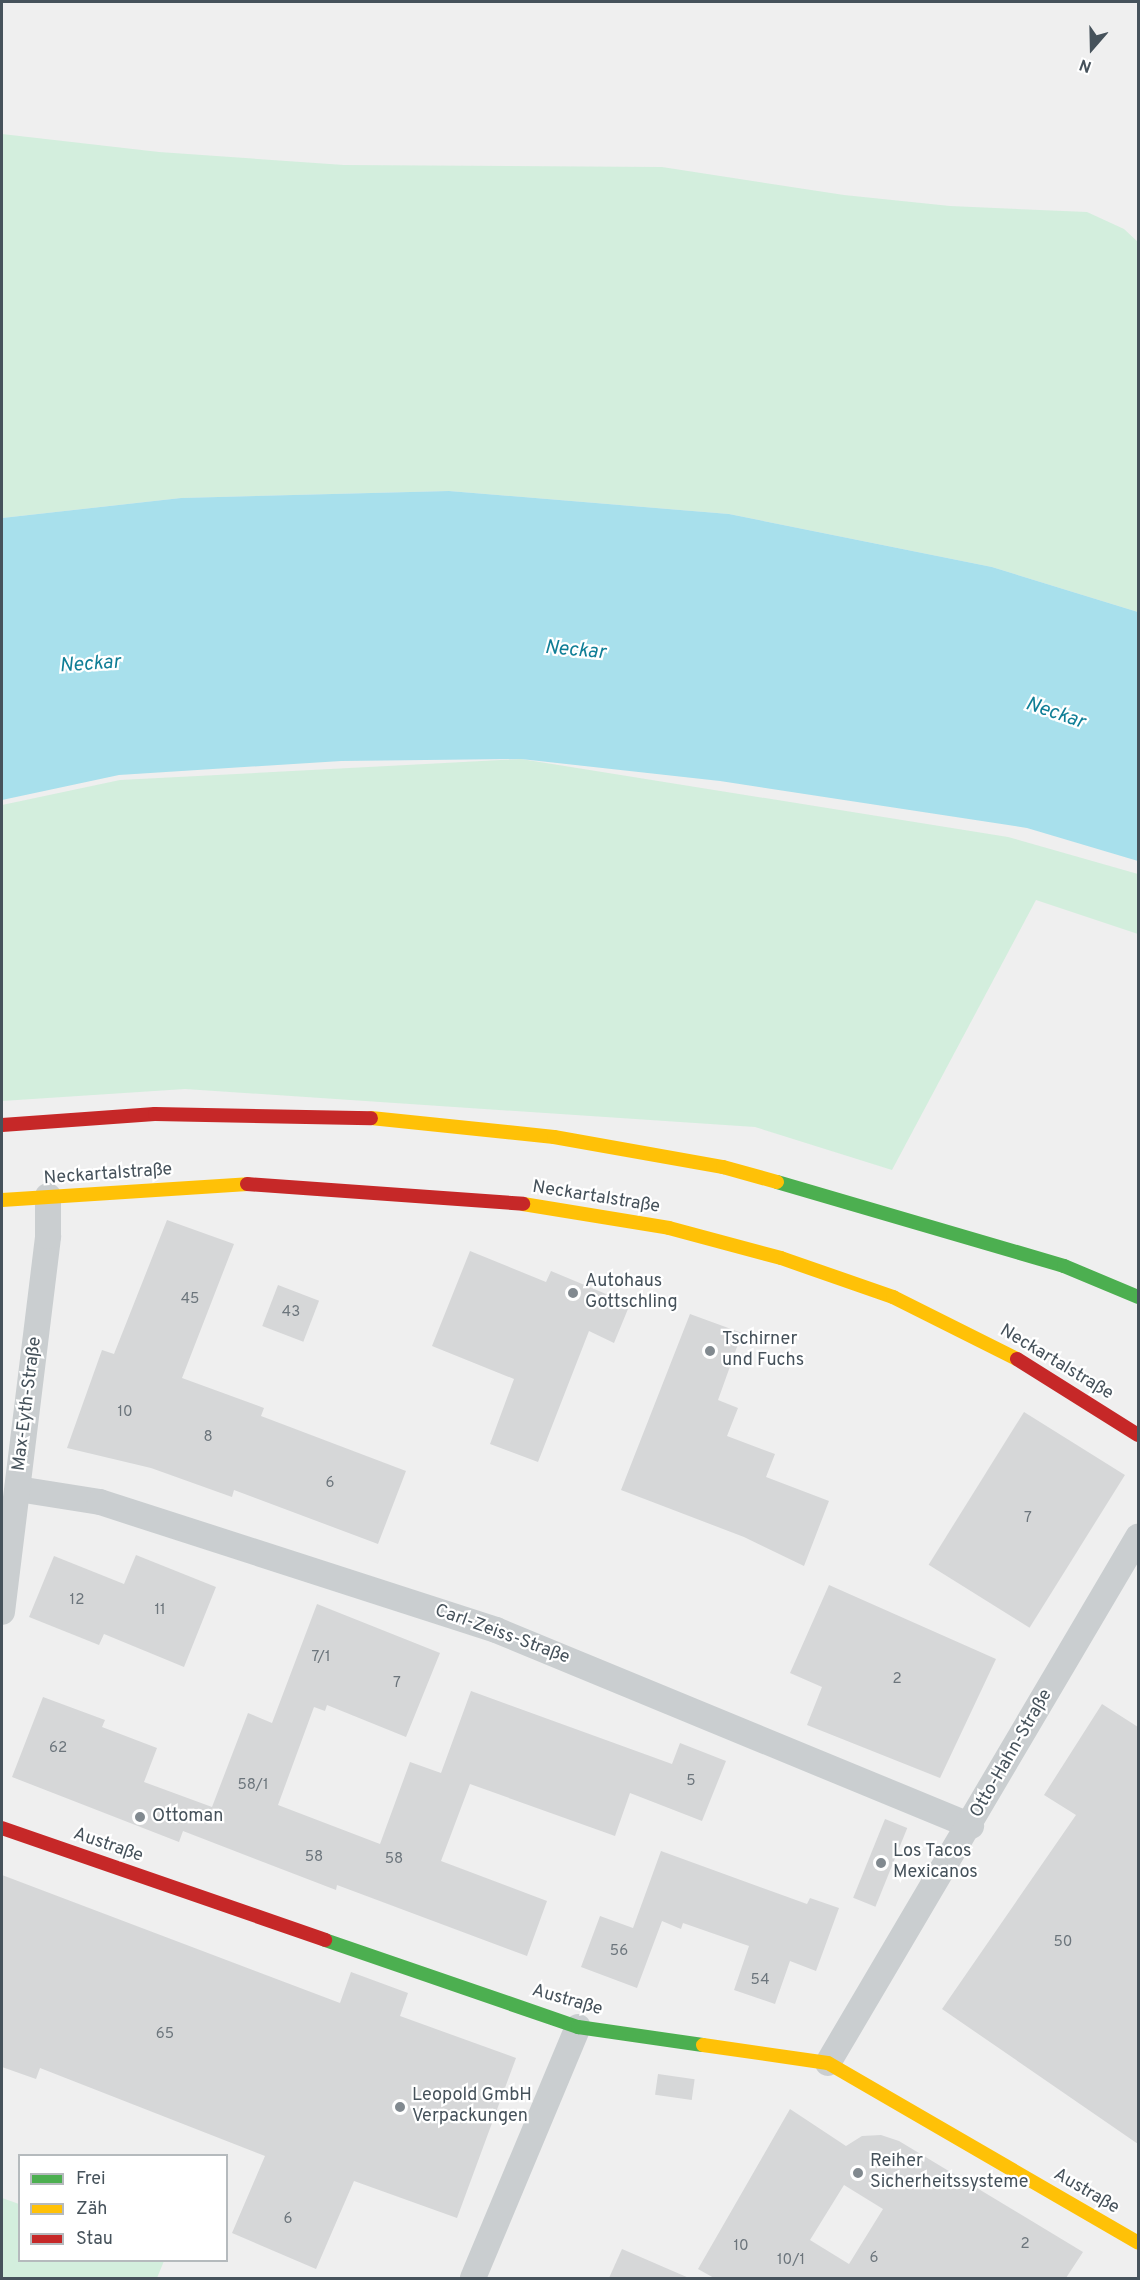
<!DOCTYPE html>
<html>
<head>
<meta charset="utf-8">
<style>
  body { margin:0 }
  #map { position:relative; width:1140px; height:2280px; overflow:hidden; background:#efefef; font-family:Overpass,sans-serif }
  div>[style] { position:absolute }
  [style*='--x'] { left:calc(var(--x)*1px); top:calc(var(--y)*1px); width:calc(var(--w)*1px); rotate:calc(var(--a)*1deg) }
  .green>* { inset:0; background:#d3eedd }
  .water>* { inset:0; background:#a8e0ec }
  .building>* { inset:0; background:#d6d7d8; transform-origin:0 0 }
  .street>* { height:26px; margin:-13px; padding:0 13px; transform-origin:13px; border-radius:13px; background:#caced0 }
  .fast>* { height:14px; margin:-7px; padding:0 7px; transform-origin:7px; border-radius:7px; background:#4caf50 }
  .slow>* { height:14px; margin:-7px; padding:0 7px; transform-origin:7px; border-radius:7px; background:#ffc107 }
  .jam>* { height:14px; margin:-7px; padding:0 7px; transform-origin:7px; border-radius:7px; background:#c62828 }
  .dots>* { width:16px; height:16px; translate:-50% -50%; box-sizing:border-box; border:3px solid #fff; border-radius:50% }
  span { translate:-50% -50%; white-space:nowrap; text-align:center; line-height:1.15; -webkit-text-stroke:4.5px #fff; paint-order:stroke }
  .number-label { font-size:15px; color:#6c757c }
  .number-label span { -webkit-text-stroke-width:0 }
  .street-label { font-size:18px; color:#46525b }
  .poi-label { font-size:18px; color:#46525b }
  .left { translate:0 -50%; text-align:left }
  .water-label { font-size:20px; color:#0f7e96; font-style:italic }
  .frame { position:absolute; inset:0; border:3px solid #46525b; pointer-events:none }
  .legend { position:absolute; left:18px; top:2154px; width:210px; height:108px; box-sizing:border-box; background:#fff; border:2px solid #b5babd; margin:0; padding:8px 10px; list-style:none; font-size:18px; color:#46525b }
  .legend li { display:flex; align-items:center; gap:12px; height:30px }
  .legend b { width:30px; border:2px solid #b5babd }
  .north { position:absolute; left:1062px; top:18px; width:60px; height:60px; -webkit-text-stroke:4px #fff; paint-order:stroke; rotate:200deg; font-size:16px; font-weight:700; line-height:24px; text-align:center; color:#46525b }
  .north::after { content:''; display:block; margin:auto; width:21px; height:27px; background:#46525b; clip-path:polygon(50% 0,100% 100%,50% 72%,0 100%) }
</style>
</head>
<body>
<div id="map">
  <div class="green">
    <i style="clip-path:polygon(2px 134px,159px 152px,344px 165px,662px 167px,844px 195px,950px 206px,1087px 212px,1124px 229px,1138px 242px,1138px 612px,992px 567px,729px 514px,449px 491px,181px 498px,2px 518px)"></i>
    <i style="clip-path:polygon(521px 759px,1008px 837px,1138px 874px,1138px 934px,1036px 900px,892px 1170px,755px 1127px,185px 1089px,2px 1101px,2px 805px,120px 780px)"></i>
    <i style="clip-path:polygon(2px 2198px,19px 2204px,20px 2260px,164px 2261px,157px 2278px,2px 2278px)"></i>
  </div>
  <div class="water">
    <i style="clip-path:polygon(449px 491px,729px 514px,992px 567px,1138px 612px,1138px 861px,1027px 828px,720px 781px,521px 759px,341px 761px,119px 775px,2px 800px,2px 518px,181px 498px)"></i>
  </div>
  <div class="building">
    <i style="clip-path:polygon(167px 1220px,234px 1244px,182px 1378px,264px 1408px,261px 1416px,406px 1471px,378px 1544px,234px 1490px,232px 1497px,151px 1468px,67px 1448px,102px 1350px,114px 1354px)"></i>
    <i style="clip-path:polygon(470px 1251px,546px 1282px,551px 1271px,630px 1304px,614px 1343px,589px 1331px,538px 1462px,490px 1444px,514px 1379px,432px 1346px)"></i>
    <i style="left:278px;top:1285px;width:44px;height:44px;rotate:21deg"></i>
    <i style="clip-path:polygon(690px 1314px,742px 1333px,718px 1400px,738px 1408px,727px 1436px,775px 1454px,766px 1477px,829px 1501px,804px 1566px,744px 1537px,621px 1490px)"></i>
    <i style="left:1024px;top:1412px;width:119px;height:180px;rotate:32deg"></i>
    <i style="clip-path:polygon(136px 1555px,216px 1587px,184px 1667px,104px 1634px,99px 1645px,29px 1617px,54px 1556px,124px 1584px)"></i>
    <i style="clip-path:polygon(829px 1585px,996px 1659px,940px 1778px,807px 1725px,822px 1687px,790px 1673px)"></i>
    <i style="clip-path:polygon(317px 1604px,440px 1653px,406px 1737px,327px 1705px,325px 1711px,314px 1707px,278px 1805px,380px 1844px,410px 1762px,441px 1773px,471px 1691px,672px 1764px,680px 1743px,726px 1761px,702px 1821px,630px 1793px,615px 1836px,470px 1784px,441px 1861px,547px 1901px,527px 1956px,337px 1885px,336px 1890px,183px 1831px,179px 1842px,12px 1777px,43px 1697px,105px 1720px,102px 1727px,157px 1748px,144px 1782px,212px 1807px,248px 1713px,272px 1723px)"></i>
    <i style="clip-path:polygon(1102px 1704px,1138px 1727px,1138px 2144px,942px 2009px,1076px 1815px,1044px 1795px)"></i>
    <i style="left:885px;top:1819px;width:24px;height:85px;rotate:22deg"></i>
    <i style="clip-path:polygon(661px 1851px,807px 1904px,810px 1898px,839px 1908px,816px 1971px,790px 1961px,775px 2004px,734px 1990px,749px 1946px,683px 1923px,681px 1929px,662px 1921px,637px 1988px,581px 1967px,600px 1916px,633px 1928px)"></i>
    <i style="clip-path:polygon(2px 1875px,340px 2003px,351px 1972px,408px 1993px,400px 2016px,516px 2058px,457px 2218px,354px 2181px,316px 2269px,232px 2233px,265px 2156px,40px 2068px,36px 2079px,2px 2067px)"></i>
    <i style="left:658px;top:2074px;width:37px;height:21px;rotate:8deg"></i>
    <i style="clip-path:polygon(evenodd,790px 2109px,846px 2146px,862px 2136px,881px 2135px,899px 2141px,1083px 2252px,1066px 2278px,714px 2278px,698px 2269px,790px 2109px,844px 2185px,883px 2209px,849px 2264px,810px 2240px,844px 2185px)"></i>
    <i style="clip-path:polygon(622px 2249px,689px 2278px,609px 2278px)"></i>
  </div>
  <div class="street">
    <i style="--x:18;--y:1489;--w:83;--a:9"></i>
    <i style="--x:100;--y:1502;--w:416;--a:17.9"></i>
    <i style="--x:496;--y:1630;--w:514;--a:22.42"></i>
    <i style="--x:2;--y:1612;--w:379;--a:-83"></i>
    <i style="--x:48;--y:1236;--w:40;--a:-90"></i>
    <i style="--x:828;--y:2063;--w:611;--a:-59.49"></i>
    <i style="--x:473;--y:2278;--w:272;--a:-67.3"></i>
  </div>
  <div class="fast">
    <i style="--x:777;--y:1182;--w:299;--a:16.3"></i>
    <i style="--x:1064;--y:1266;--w:80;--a:22.7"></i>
    <i style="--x:325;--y:1940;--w:268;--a:19"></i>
    <i style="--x:578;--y:2027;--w:126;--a:8.2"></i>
  </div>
  <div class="slow">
    <i style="--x:371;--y:1118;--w:184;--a:5.9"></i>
    <i style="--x:554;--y:1137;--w:172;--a:10.1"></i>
    <i style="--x:723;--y:1167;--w:56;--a:15.5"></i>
    <i style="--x:2;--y:1200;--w:246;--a:-3.7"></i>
    <i style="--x:523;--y:1204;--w:148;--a:9.3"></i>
    <i style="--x:669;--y:1228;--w:116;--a:15"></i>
    <i style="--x:781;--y:1258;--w:119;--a:19.2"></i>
    <i style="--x:893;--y:1297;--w:139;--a:26.6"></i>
    <i style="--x:703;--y:2045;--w:126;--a:8.2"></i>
    <i style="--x:828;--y:2063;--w:358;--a:30.1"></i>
  </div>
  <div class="jam">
    <i style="--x:2;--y:1125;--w:153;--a:-4.1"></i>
    <i style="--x:155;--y:1114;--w:216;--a:1.1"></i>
    <i style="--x:247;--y:1184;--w:277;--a:4.1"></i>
    <i style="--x:1017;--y:1359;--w:143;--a:32.1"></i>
    <i style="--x:2;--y:1828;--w:342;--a:19.1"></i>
  </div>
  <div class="dots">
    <i style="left:573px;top:1293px;background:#81898f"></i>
    <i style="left:710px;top:1351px;background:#81898f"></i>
    <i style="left:140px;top:1817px;background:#81898f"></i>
    <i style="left:881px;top:1863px;background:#81898f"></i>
    <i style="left:400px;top:2107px;background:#81898f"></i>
    <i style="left:858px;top:2173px;background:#81898f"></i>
  </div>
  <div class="number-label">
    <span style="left:190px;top:1300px">45</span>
    <span style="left:291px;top:1313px">43</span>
    <span style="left:125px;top:1413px">10</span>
    <span style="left:208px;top:1438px">8</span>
    <span style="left:330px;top:1484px">6</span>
    <span style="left:1028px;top:1519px">7</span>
    <span style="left:77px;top:1601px">12</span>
    <span style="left:160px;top:1611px">11</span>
    <span style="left:321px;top:1658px">7/1</span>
    <span style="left:897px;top:1680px">2</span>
    <span style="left:397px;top:1684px">7</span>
    <span style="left:58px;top:1749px">62</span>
    <span style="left:691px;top:1782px">5</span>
    <span style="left:253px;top:1786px">58/1</span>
    <span style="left:314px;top:1858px">58</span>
    <span style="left:394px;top:1860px">58</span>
    <span style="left:1063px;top:1943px">50</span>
    <span style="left:619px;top:1952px">56</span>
    <span style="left:760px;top:1981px">54</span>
    <span style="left:165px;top:2035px">65</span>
    <span style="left:288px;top:2220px">6</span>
    <span style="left:1025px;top:2245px">2</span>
    <span style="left:741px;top:2247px">10</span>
    <span style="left:874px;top:2259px">6</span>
    <span style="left:791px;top:2261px">10/1</span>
  </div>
  <div class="street-label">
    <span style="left:108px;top:1175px;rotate:-4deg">Neckartalstraße</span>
    <span style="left:596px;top:1198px;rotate:9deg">Neckartalstraße</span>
    <span style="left:1056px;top:1363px;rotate:31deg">Neckartalstraße</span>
    <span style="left:28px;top:1404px;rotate:-83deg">Max-Eyth-Straße</span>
    <span style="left:502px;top:1635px;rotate:20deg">Carl-Zeiss-Straße</span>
    <span style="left:1012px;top:1754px;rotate:-60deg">Otto-Hahn-Straße</span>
    <span style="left:108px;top:1846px;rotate:19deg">Austraße</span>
    <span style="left:567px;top:2001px;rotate:16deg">Austraße</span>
    <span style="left:1086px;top:2192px;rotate:30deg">Austraße</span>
  </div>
  <div class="poi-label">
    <span class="left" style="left:585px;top:1293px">Autohaus<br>Gottschling</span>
    <span class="left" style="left:722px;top:1351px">Tschirner<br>und Fuchs</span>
    <span class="left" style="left:152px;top:1817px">Ottoman</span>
    <span class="left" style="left:893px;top:1863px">Los Tacos<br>Mexicanos</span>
    <span class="left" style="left:412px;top:2107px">Leopold GmbH<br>Verpackungen</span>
    <span class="left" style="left:870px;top:2173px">Reiher<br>Sicherheitssysteme</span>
  </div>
  <div class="water-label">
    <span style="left:575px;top:651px;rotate:5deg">Neckar</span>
    <span style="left:90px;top:665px;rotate:-4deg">Neckar</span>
    <span style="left:1055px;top:714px;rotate:19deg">Neckar</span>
  </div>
  <div class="frame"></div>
  <ul class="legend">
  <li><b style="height:8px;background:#4caf50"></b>Frei</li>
  <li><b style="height:8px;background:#ffc107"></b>Zäh</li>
  <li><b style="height:8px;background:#c62828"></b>Stau</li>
  </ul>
  <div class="north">N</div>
</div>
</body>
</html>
